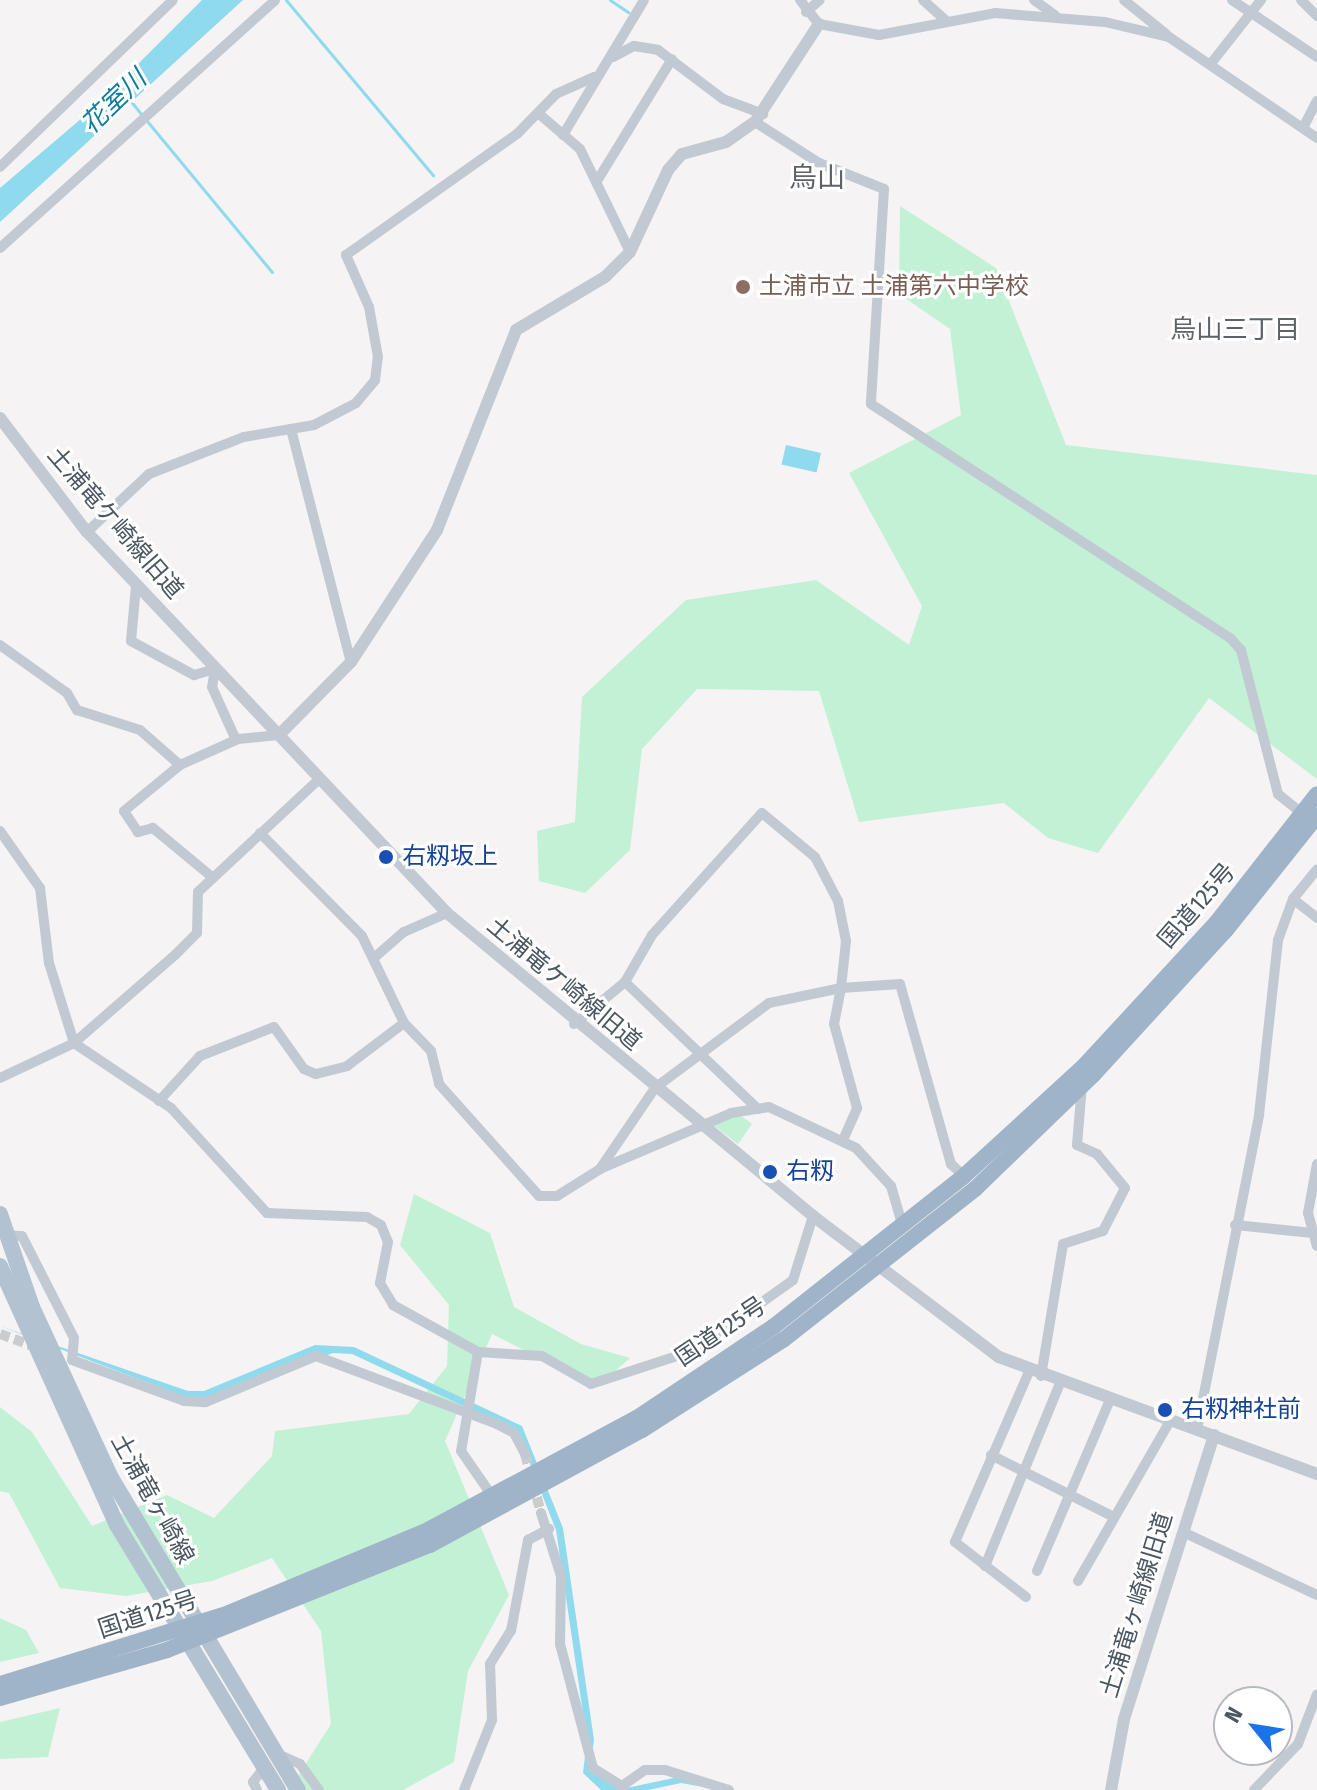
<!DOCTYPE html>
<html>
<head>
<meta charset="utf-8">
<style>
  body { margin:0 }
  #map { position:relative; width:1317px; height:1790px; overflow:hidden; background:#f5f3f3; font-family:"Fira Sans Condensed","Noto Sans JP",sans-serif }
  div>[style] { position:absolute }
  [style*='--x'] { left:calc(var(--x)*1px); top:calc(var(--y)*1px); width:calc(var(--w)*1px); rotate:calc(var(--a)*1deg) }
  .green>* { inset:0; background:#c3f1d5 }
  .water>* { inset:0; background:#90daee; transform-origin:0 0 }
  .stream>* { height:3px; margin:-1.5px; padding:0 1.5px; transform-origin:1.5px; border-radius:1.5px; background:#90daee }
  .minor-tunnel>* { height:10px; margin-top:-5px; transform-origin:0; background:repeating-linear-gradient(90deg,#caccce 0 10px,transparent 0 15px) }
  .minor>* { height:10px; margin:-5px; padding:0 5px; transform-origin:5px; border-radius:5px; background:#c1cad2 }
  .tertiary>* { height:12px; margin:-6px; padding:0 6px; transform-origin:6px; border-radius:6px; background:#c1cad2 }
  .primary>* { height:16px; margin:-8px; padding:0 8px; transform-origin:8px; border-radius:8px; background:#b3c2d1 }
  .trunk>* { height:16px; margin:-8px; padding:0 8px; transform-origin:8px; border-radius:8px; background:#9fb4c9 }
  .dots>* { width:22px; height:22px; translate:-50% -50%; box-sizing:border-box; border:4px solid #fff; border-radius:50% }
  span { translate:-50% -50%; white-space:nowrap; text-align:center; line-height:1.15; -webkit-text-stroke:6px #fff; paint-order:stroke }
  .education-label { font-size:24px; color:#785e54 }
  .left { translate:0 -50%; text-align:left }
  .street-label { font-size:24px; color:#4a5661 }
  .transit-label { font-size:24px; color:#164399 }
  .water-label { font-size:26px; color:#0c7c9b; font-style:italic }
  .neighbourhood-label { font-size:26px; color:#5f6368 }
  .quarter-label { font-size:28px; color:#5f6368 }
  .north { position:absolute; left:1213px; top:1686px; width:80px; height:80px; box-sizing:border-box; background:#fff; border:2px solid #b7bbc0; border-radius:50%; rotate:300deg; font-size:22px; font-weight:700; line-height:32px; text-align:center; color:#4a5661 }
  .north::after { content:''; display:block; margin:auto; width:28px; height:36px; background:#1a73e8; clip-path:polygon(50% 0,100% 100%,50% 72%,0 100%) }
</style>
</head>
<body>
<div id="map">
  <div class="green">
    <i style="clip-path:polygon(900px 206px,996px 268px,1066px 445px,1317px 475px,1317px 779px,1209px 698px,1098px 853px,1048px 838px,1004px 803px,859px 822px,819px 691px,697px 689px,642px 749px,630px 850px,585px 893px,539px 881px,537px 831px,575px 822px,582px 697px,686px 600px,816px 580px,909px 645px,922px 606px,849px 473px,961px 415px,950px 329px,899px 294px)"></i>
    <i style="clip-path:polygon(739px 1114px,752px 1124px,738px 1144px,712px 1124px)"></i>
    <i style="clip-path:polygon(414px 1194px,490px 1233px,514px 1307px,581px 1344px,630px 1358px,597px 1387px,492px 1334px,445px 1441px,509px 1595px,468px 1671px,454px 1762px,403px 1790px,289px 1790px,331px 1724px,321px 1631px,272px 1558px,212px 1581px,126px 1596px,60px 1588px,9px 1493px,0 1491px,0 1407px,32px 1432px,92px 1526px,167px 1495px,214px 1518px,272px 1456px,275px 1431px,409px 1414px,447px 1366px,449px 1305px,400px 1245px)"></i>
    <i style="clip-path:polygon(0 1618px,26px 1630px,39px 1653px,0 1662px)"></i>
    <i style="clip-path:polygon(60px 1708px,48px 1757px,0 1759px,0 1722px)"></i>
  </div>
  <div class="water">
    <i style="clip-path:polygon(202px 0,243px 0,0 222px,0 188px,96px 106px)"></i>
    <i style="left:786px;top:445px;width:36px;height:20px;rotate:13deg"></i>
    <i style="clip-path:polygon(0 1326px,188px 1391px,204px 1391px,315px 1345px,354px 1347px,522px 1426px,563px 1528px,594px 1740px,590px 1770px,622px 1789px,683px 1776px,721px 1790px,681px 1783px,648px 1790px,601px 1790px,583px 1773px,587px 1740px,556px 1530px,517px 1431px,352px 1354px,333px 1353px,206px 1398px,185px 1397px)"></i>
  </div>
  <div class="stream">
    <i style="--x:286;--y:0;--w:229;--a:50"></i>
    <i style="--x:610;--y:0;--w:22;--a:34"></i>
    <i style="--x:129;--y:99;--w:21;--a:51"></i>
    <i style="--x:147;--y:121;--w:196;--a:50.4"></i>
  </div>
  <div class="minor-tunnel">
    <i style="--x:0;--y:1334;--w:38;--a:20"></i>
    <i style="--x:525;--y:1454;--w:61;--a:74.8"></i>
  </div>
  <div class="minor">
    <i style="--x:800;--y:0;--w:31;--a:52"></i>
    <i style="--x:819;--y:24;--w:61;--a:10.4"></i>
    <i style="--x:879;--y:35;--w:118;--a:-10.7"></i>
    <i style="--x:995;--y:13;--w:110;--a:4.7"></i>
    <i style="--x:1105;--y:22;--w:66;--a:13.2"></i>
    <i style="--x:1169;--y:37;--w:179;--a:34.3"></i>
    <i style="--x:923;--y:0;--w:30;--a:42"></i>
    <i style="--x:1034;--y:0;--w:26;--a:36"></i>
    <i style="--x:1124;--y:0;--w:54;--a:39"></i>
    <i style="--x:1232;--y:0;--w:102;--a:33.8"></i>
    <i style="--x:1301;--y:0;--w:23;--a:45"></i>
    <i style="--x:806;--y:12;--w:18;--a:-41"></i>
    <i style="--x:613;--y:57;--w:24;--a:-28"></i>
    <i style="--x:634;--y:46;--w:24;--a:9"></i>
    <i style="--x:658;--y:50;--w:81;--a:37"></i>
    <i style="--x:723;--y:99;--w:43;--a:20.6"></i>
    <i style="--x:1213;--y:61;--w:78;--a:-51.8"></i>
    <i style="--x:538;--y:113;--w:55;--a:40.6"></i>
    <i style="--x:580;--y:149;--w:114;--a:64.1"></i>
    <i style="--x:755;--y:122;--w:76;--a:32.6"></i>
    <i style="--x:819;--y:163;--w:70;--a:21.8"></i>
    <i style="--x:884;--y:189;--w:215;--a:93.5"></i>
    <i style="--x:871;--y:404;--w:430;--a:33.1"></i>
    <i style="--x:1231;--y:639;--w:15;--a:48"></i>
    <i style="--x:1241;--y:650;--w:149;--a:75.6"></i>
    <i style="--x:1278;--y:794;--w:36;--a:39"></i>
    <i style="--x:1304;--y:126;--w:28;--a:-63"></i>
    <i style="--x:563;--y:135;--w:157;--a:-59"></i>
    <i style="--x:0;--y:167;--w:240;--a:-44"></i>
    <i style="--x:597;--y:181;--w:143;--a:-58.4"></i>
    <i style="--x:0;--y:248;--w:370;--a:-42"></i>
    <i style="--x:291;--y:429;--w:241;--a:75.6"></i>
    <i style="--x:87;--y:532;--w:85;--a:-43.1"></i>
    <i style="--x:149;--y:474;--w:102;--a:-21.3"></i>
    <i style="--x:244;--y:437;--w:71;--a:-9.7"></i>
    <i style="--x:314;--y:425;--w:47;--a:-27.6"></i>
    <i style="--x:356;--y:403;--w:30;--a:-50"></i>
    <i style="--x:375;--y:380;--w:23;--a:-83"></i>
    <i style="--x:378;--y:357;--w:51;--a:-100.2"></i>
    <i style="--x:369;--y:307;--w:57;--a:-113.9"></i>
    <i style="--x:346;--y:255;--w:209;--a:-35.3"></i>
    <i style="--x:517;--y:134;--w:56;--a:-45.7"></i>
    <i style="--x:556;--y:94;--w:42;--a:-24.1"></i>
    <i style="--x:136;--y:586;--w:55;--a:95.2"></i>
    <i style="--x:131;--y:641;--w:72;--a:28.4"></i>
    <i style="--x:194;--y:675;--w:22;--a:-16"></i>
    <i style="--x:215;--y:669;--w:18;--a:99"></i>
    <i style="--x:212;--y:687;--w:58;--a:65.6"></i>
    <i style="--x:0;--y:645;--w:82;--a:35.6"></i>
    <i style="--x:67;--y:693;--w:20;--a:60"></i>
    <i style="--x:77;--y:710;--w:66;--a:17.6"></i>
    <i style="--x:140;--y:730;--w:53;--a:41.2"></i>
    <i style="--x:0;--y:831;--w:70;--a:54.9"></i>
    <i style="--x:40;--y:888;--w:76;--a:83.2"></i>
    <i style="--x:49;--y:963;--w:84;--a:72.6"></i>
    <i style="--x:74;--y:1043;--w:117;--a:33.8"></i>
    <i style="--x:171;--y:1108;--w:142;--a:47.6"></i>
    <i style="--x:267;--y:1213;--w:100;--a:2.3"></i>
    <i style="--x:367;--y:1217;--w:16;--a:30"></i>
    <i style="--x:381;--y:1225;--w:18;--a:68"></i>
    <i style="--x:388;--y:1242;--w:42;--a:101"></i>
    <i style="--x:380;--y:1283;--w:26;--a:59"></i>
    <i style="--x:393;--y:1305;--w:97;--a:28.9"></i>
    <i style="--x:478;--y:1352;--w:100;--a:99.7"></i>
    <i style="--x:461;--y:1451;--w:47;--a:55.3"></i>
    <i style="--x:260;--y:833;--w:145;--a:45.3"></i>
    <i style="--x:362;--y:936;--w:97;--a:64.2"></i>
    <i style="--x:404;--y:1023;--w:39;--a:46"></i>
    <i style="--x:431;--y:1051;--w:34;--a:76"></i>
    <i style="--x:439;--y:1084;--w:150;--a:48.2"></i>
    <i style="--x:539;--y:1196;--w:18;--a:0"></i>
    <i style="--x:557;--y:1196;--w:51;--a:-32.1"></i>
    <i style="--x:600;--y:1169;--w:142;--a:-23.1"></i>
    <i style="--x:731;--y:1113;--w:38;--a:-9"></i>
    <i style="--x:769;--y:1107;--w:96;--a:25.2"></i>
    <i style="--x:856;--y:1148;--w:52;--a:47.4"></i>
    <i style="--x:891;--y:1186;--w:43;--a:73.7"></i>
    <i style="--x:212;--y:877;--w:77;--a:-140.3"></i>
    <i style="--x:153;--y:828;--w:16;--a:165"></i>
    <i style="--x:138;--y:832;--w:25;--a:-124"></i>
    <i style="--x:124;--y:811;--w:72;--a:-39.4"></i>
    <i style="--x:180;--y:765;--w:64;--a:-24.1"></i>
    <i style="--x:238;--y:739;--w:41;--a:-5.6"></i>
    <i style="--x:1293;--y:899;--w:31;--a:38"></i>
    <i style="--x:375;--y:957;--w:38;--a:-41"></i>
    <i style="--x:404;--y:932;--w:47;--a:-23.8"></i>
    <i style="--x:625;--y:982;--w:184;--a:43.7"></i>
    <i style="--x:574;--y:1024;--w:66;--a:-39.5"></i>
    <i style="--x:625;--y:982;--w:54;--a:-60.1"></i>
    <i style="--x:652;--y:935;--w:164;--a:-48"></i>
    <i style="--x:762;--y:813;--w:69;--a:39.7"></i>
    <i style="--x:815;--y:857;--w:50;--a:62.4"></i>
    <i style="--x:838;--y:901;--w:41;--a:78.7"></i>
    <i style="--x:846;--y:941;--w:47;--a:96.1"></i>
    <i style="--x:841;--y:988;--w:74;--a:168.2"></i>
    <i style="--x:769;--y:1003;--w:142;--a:143.3"></i>
    <i style="--x:655;--y:1088;--w:98;--a:124.2"></i>
    <i style="--x:0;--y:1078;--w:82;--a:-25.3"></i>
    <i style="--x:74;--y:1043;--w:134;--a:-41.1"></i>
    <i style="--x:175;--y:955;--w:31;--a:-45"></i>
    <i style="--x:197;--y:933;--w:41;--a:-88.6"></i>
    <i style="--x:198;--y:892;--w:166;--a:-43"></i>
    <i style="--x:159;--y:1101;--w:61;--a:-47.7"></i>
    <i style="--x:200;--y:1056;--w:79;--a:-21.4"></i>
    <i style="--x:274;--y:1027;--w:52;--a:54.5"></i>
    <i style="--x:304;--y:1069;--w:13;--a:23"></i>
    <i style="--x:316;--y:1074;--w:32;--a:-14"></i>
    <i style="--x:347;--y:1066;--w:71;--a:-37"></i>
    <i style="--x:843;--y:1140;--w:35;--a:-66"></i>
    <i style="--x:857;--y:1108;--w:87;--a:-105.3"></i>
    <i style="--x:834;--y:1024;--w:37;--a:-79"></i>
    <i style="--x:841;--y:988;--w:59;--a:-3.9"></i>
    <i style="--x:900;--y:984;--w:187;--a:74.2"></i>
    <i style="--x:951;--y:1164;--w:18;--a:43"></i>
    <i style="--x:1317;--y:1164;--w:50;--a:100.4"></i>
    <i style="--x:1308;--y:1213;--w:34;--a:75"></i>
    <i style="--x:1235;--y:1225;--w:78;--a:5.9"></i>
    <i style="--x:6;--y:1235;--w:16;--a:4"></i>
    <i style="--x:22;--y:1236;--w:114;--a:63"></i>
    <i style="--x:74;--y:1338;--w:22;--a:95"></i>
    <i style="--x:72;--y:1360;--w:119;--a:20.1"></i>
    <i style="--x:184;--y:1401;--w:22;--a:3"></i>
    <i style="--x:206;--y:1402;--w:119;--a:-22.7"></i>
    <i style="--x:316;--y:1356;--w:193;--a:20.6"></i>
    <i style="--x:497;--y:1424;--w:19;--a:28"></i>
    <i style="--x:514;--y:1433;--w:24;--a:62"></i>
    <i style="--x:478;--y:1352;--w:64;--a:3.6"></i>
    <i style="--x:542;--y:1356;--w:56;--a:29.7"></i>
    <i style="--x:591;--y:1384;--w:109;--a:-18.1"></i>
    <i style="--x:695;--y:1350;--w:120;--a:-35.5"></i>
    <i style="--x:793;--y:1280;--w:67;--a:-72.6"></i>
    <i style="--x:1041;--y:1376;--w:134;--a:-80.5"></i>
    <i style="--x:1063;--y:1244;--w:42;--a:-18"></i>
    <i style="--x:1103;--y:1231;--w:48;--a:-62.9"></i>
    <i style="--x:1125;--y:1188;--w:44;--a:-129.5"></i>
    <i style="--x:1097;--y:1154;--w:22;--a:-156"></i>
    <i style="--x:1077;--y:1145;--w:60;--a:-85.2"></i>
    <i style="--x:1197;--y:1429;--w:320;--a:-78.8"></i>
    <i style="--x:1259;--y:1115;--w:176;--a:-83.8"></i>
    <i style="--x:1278;--y:940;--w:44;--a:-69.9"></i>
    <i style="--x:1293;--y:899;--w:38;--a:-51"></i>
    <i style="--x:991;--y:1455;--w:136;--a:26.8"></i>
    <i style="--x:541;--y:1513;--w:66;--a:72.4"></i>
    <i style="--x:561;--y:1576;--w:68;--a:90.8"></i>
    <i style="--x:560;--y:1644;--w:128;--a:75.1"></i>
    <i style="--x:593;--y:1768;--w:34;--a:32"></i>
    <i style="--x:622;--y:1786;--w:28;--a:-35"></i>
    <i style="--x:645;--y:1770;--w:20;--a:0"></i>
    <i style="--x:665;--y:1770;--w:67;--a:17.4"></i>
    <i style="--x:1183;--y:1532;--w:148;--a:25.2"></i>
    <i style="--x:985;--y:1566;--w:198;--a:-67.7"></i>
    <i style="--x:1037;--y:1571;--w:186;--a:-66.9"></i>
    <i style="--x:1078;--y:1581;--w:185;--a:-60.1"></i>
    <i style="--x:1026;--y:1597;--w:90;--a:-142.2"></i>
    <i style="--x:955;--y:1542;--w:185;--a:-66.5"></i>
    <i style="--x:280;--y:1755;--w:22;--a:24"></i>
    <i style="--x:300;--y:1764;--w:32;--a:54"></i>
    <i style="--x:257;--y:1790;--w:9;--a:-117"></i>
    <i style="--x:253;--y:1782;--w:18;--a:-52"></i>
    <i style="--x:464;--y:1790;--w:75;--a:-68.2"></i>
    <i style="--x:492;--y:1720;--w:56;--a:-92"></i>
    <i style="--x:490;--y:1664;--w:39;--a:-58"></i>
    <i style="--x:511;--y:1631;--w:93;--a:-79.4"></i>
    <i style="--x:528;--y:1540;--w:24;--a:-28"></i>
    <i style="--x:1254;--y:1790;--w:64;--a:-46.3"></i>
    <i style="--x:1298;--y:1744;--w:53;--a:-69.2"></i>
  </div>
  <div class="tertiary">
    <i style="--x:0;--y:418;--w:143;--a:52.7"></i>
    <i style="--x:87;--y:532;--w:524;--a:46.62"></i>
    <i style="--x:447;--y:913;--w:475;--a:39.6"></i>
    <i style="--x:813;--y:1216;--w:233;--a:37.2"></i>
    <i style="--x:999;--y:1357;--w:339;--a:20.2"></i>
    <i style="--x:279;--y:735;--w:103;--a:-45.4"></i>
    <i style="--x:351;--y:662;--w:158;--a:-56.9"></i>
    <i style="--x:437;--y:530;--w:215;--a:-68.4"></i>
    <i style="--x:516;--y:330;--w:104;--a:-30.8"></i>
    <i style="--x:605;--y:277;--w:35;--a:-45"></i>
    <i style="--x:630;--y:252;--w:90;--a:-65.1"></i>
    <i style="--x:668;--y:170;--w:21;--a:-49"></i>
    <i style="--x:682;--y:154;--w:46;--a:-15.3"></i>
    <i style="--x:726;--y:142;--w:35;--a:-35"></i>
    <i style="--x:755;--y:122;--w:117;--a:-56.9"></i>
    <i style="--x:1111;--y:1790;--w:72;--a:-79.6"></i>
    <i style="--x:1124;--y:1719;--w:298;--a:-72.4"></i>
  </div>
  <div class="primary">
    <i style="--x:0;--y:1214;--w:98;--a:71"></i>
    <i style="--x:32;--y:1307;--w:186;--a:65.2"></i>
    <i style="--x:110;--y:1476;--w:366;--a:59.1"></i>
    <i style="--x:0;--y:1266;--w:284;--a:65.7"></i>
    <i style="--x:117;--y:1525;--w:310;--a:58.7"></i>
  </div>
  <div class="trunk">
    <i style="--x:0;--y:1684;--w:240;--a:-17.2"></i>
    <i style="--x:229;--y:1613;--w:211;--a:-22.6"></i>
    <i style="--x:424;--y:1532;--w:242;--a:-28.2"></i>
    <i style="--x:637;--y:1418;--w:164;--a:-33.8"></i>
    <i style="--x:773;--y:1327;--w:243;--a:-38.3"></i>
    <i style="--x:964;--y:1176;--w:164;--a:-42.5"></i>
    <i style="--x:1085;--y:1065;--w:195;--a:-47.3"></i>
    <i style="--x:1217;--y:922;--w:162;--a:-52"></i>
    <i style="--x:0;--y:1698;--w:174;--a:-16"></i>
    <i style="--x:167;--y:1650;--w:283;--a:-21.8"></i>
    <i style="--x:430;--y:1545;--w:241;--a:-28.5"></i>
    <i style="--x:642;--y:1430;--w:167;--a:-32.6"></i>
    <i style="--x:783;--y:1340;--w:244;--a:-38.2"></i>
    <i style="--x:975;--y:1189;--w:164;--a:-44"></i>
    <i style="--x:1093;--y:1075;--w:197;--a:-47.5"></i>
    <i style="--x:1226;--y:930;--w:146;--a:-51.4"></i>
  </div>
  <div class="dots">
    <i style="left:743px;top:287px;background:#8d6e63"></i>
    <i style="left:386px;top:857px;background:#1a4fb4"></i>
    <i style="left:770px;top:1172px;background:#1a4fb4"></i>
    <i style="left:1165px;top:1410px;background:#1a4fb4"></i>
  </div>
  <div class="education-label">
    <span class="left" style="left:759px;top:287px">土浦市立 土浦第六中学校</span>
  </div>
  <div class="street-label">
    <span style="left:115px;top:523px;rotate:49deg">土浦竜ケ崎線旧道</span>
    <span style="left:1197px;top:906px;rotate:-49deg">国道125号</span>
    <span style="left:564px;top:984px;rotate:40deg">土浦竜ケ崎線旧道</span>
    <span style="left:721px;top:1332px;rotate:-34deg">国道125号</span>
    <span style="left:152px;top:1499px;rotate:61deg">土浦竜ヶ崎線</span>
    <span style="left:1137px;top:1605px;rotate:-73deg">土浦竜ヶ崎線旧道</span>
    <span style="left:148px;top:1615px;rotate:-18deg">国道125号</span>
  </div>
  <div class="transit-label">
    <span class="left" style="left:402px;top:857px">右籾坂上</span>
    <span class="left" style="left:786px;top:1172px">右籾</span>
    <span class="left" style="left:1181px;top:1410px">右籾神社前</span>
  </div>
  <div class="water-label">
    <span style="left:114px;top:102px;rotate:-44deg">花室川</span>
  </div>
  <div class="neighbourhood-label">
    <span style="left:1235px;top:330px">烏山三丁目</span>
  </div>
  <div class="quarter-label">
    <span style="left:817px;top:178px">烏山</span>
  </div>
  <div class="north">N</div>
</div>
</body>
</html>
